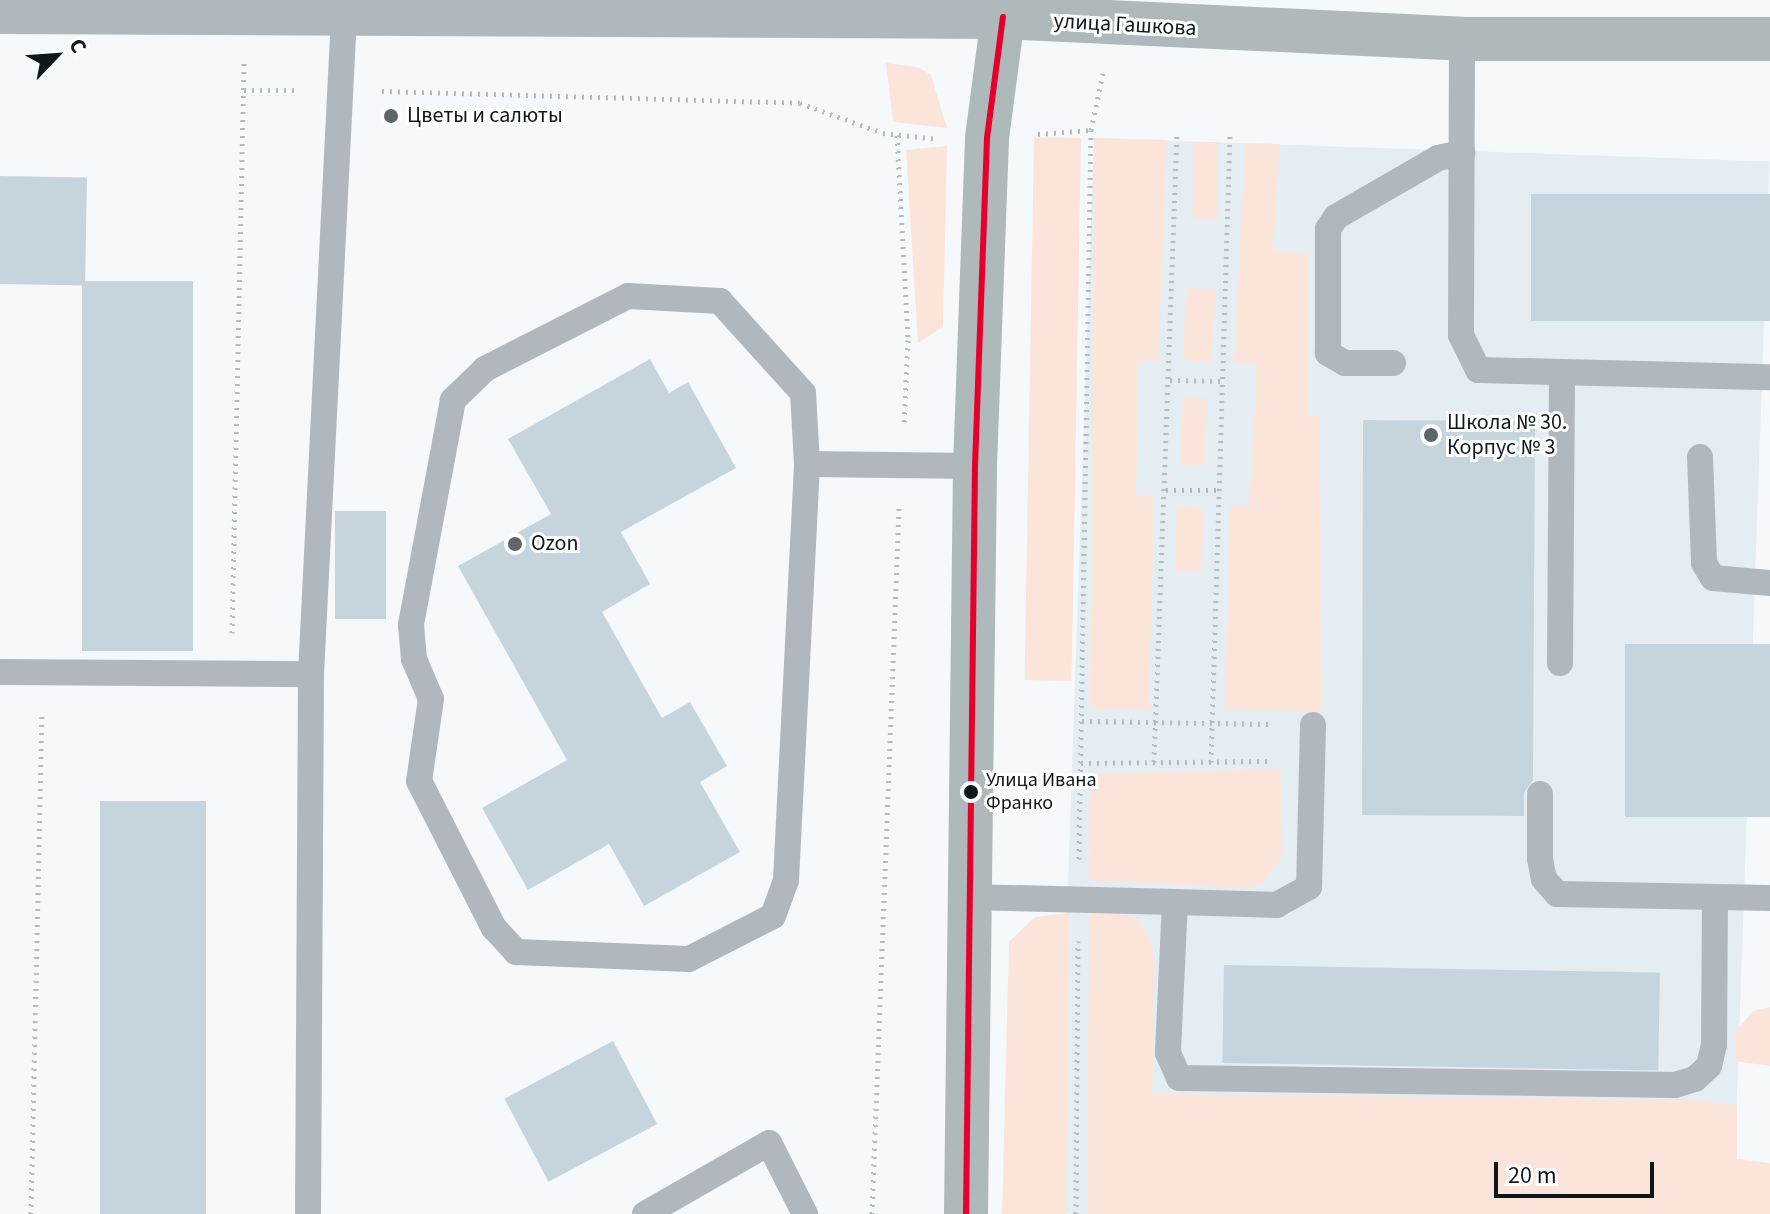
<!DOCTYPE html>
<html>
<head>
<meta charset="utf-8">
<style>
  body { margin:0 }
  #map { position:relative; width:1770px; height:1214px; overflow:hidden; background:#f6f9fb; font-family:"Source Sans 3",sans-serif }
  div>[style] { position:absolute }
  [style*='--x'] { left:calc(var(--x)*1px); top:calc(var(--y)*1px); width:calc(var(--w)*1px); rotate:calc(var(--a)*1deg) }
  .built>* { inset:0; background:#e4edf2; transform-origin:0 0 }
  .green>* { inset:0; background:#fbe5da; transform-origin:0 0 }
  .building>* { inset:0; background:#c6d5dd; transform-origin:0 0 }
  .path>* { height:5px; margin-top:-2.5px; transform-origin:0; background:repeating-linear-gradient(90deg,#b5bcbf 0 2px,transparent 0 8px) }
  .lane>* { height:26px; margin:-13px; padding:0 13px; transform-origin:13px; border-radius:13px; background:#b0b8bd }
  .street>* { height:44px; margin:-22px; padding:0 22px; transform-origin:22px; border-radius:22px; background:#b0b8bd }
  .secondary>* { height:44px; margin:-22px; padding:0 22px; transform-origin:22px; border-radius:22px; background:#afb8bb }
  .bus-1>* { height:6px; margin:-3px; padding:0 3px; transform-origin:3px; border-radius:3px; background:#e4002b }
  .dots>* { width:22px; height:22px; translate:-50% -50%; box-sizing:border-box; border:4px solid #fff; border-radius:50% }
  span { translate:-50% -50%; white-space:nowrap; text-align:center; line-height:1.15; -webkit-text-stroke:6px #fff; paint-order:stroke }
  .bus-label { font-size:20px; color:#0d171c }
  .left { translate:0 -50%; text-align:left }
  .street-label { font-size:22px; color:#0d171c }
  .poi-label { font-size:22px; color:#0d171c }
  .north { position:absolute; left:16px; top:16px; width:80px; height:80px; -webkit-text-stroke:6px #fff; paint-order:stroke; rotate:65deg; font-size:22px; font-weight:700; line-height:32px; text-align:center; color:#0d171c }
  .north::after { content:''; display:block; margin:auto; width:28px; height:36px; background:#0d171c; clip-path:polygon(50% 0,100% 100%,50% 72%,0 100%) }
  .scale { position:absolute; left:1494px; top:1162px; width:160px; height:36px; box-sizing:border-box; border:4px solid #0d171c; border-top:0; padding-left:10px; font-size:24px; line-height:28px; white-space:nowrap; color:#0d171c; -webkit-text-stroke:6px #fff; paint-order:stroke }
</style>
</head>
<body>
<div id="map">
  <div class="built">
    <i style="left:1094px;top:138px;width:676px;height:1076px;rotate:2deg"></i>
  </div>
  <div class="green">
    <i style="clip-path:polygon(886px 63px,918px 67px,931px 75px,947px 128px,893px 122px)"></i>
    <i style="left:1081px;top:138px;width:543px;height:47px;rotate:91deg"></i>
    <i style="clip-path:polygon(1094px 138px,1167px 140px,1158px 361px,1138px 362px,1136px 495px,1154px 494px,1149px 710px,1090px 710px)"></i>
    <i style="left:1193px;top:142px;width:25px;height:78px"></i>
    <i style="clip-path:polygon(1245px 143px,1280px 144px,1273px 251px,1308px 253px,1307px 416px,1320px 416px,1321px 711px,1225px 710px,1229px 506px,1249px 505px,1257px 363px,1234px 363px)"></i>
    <i style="clip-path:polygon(947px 146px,943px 327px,918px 343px,906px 150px)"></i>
    <i style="left:1187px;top:288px;width:29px;height:72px;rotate:4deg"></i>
    <i style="left:1183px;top:397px;width:24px;height:68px;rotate:2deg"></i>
    <i style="left:1177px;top:506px;width:27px;height:65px;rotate:2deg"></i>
    <i style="clip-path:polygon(1280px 769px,1283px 855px,1262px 884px,1245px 888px,1089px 880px,1090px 774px)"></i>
    <i style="clip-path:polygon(1089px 911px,1134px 916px,1149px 936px,1155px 964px,1152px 1094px,1701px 1100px,1737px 1106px,1737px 1159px,1770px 1163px,1770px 1214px,1087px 1214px)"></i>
    <i style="clip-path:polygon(1069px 913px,1066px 1214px,1002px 1214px,1009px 942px,1035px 917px)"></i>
    <i style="clip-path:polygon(1770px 1007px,1770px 1066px,1735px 1061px,1734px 1033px,1753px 1011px)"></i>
  </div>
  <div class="building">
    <i style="left:0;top:176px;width:87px;height:108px;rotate:1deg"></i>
    <i style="left:1531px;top:194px;width:239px;height:127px"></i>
    <i style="left:193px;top:281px;width:370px;height:111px;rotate:90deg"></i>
    <i style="clip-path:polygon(650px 359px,669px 393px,688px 382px,736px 468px,621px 532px,650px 584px,602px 612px,662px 718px,690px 702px,727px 766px,700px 782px,740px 852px,644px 906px,609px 844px,528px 890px,482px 808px,567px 760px,458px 566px,551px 514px,508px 439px)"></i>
    <i style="clip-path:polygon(1363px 420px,1535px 421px,1533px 780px,1524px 793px,1524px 816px,1362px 815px)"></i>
    <i style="left:335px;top:511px;width:51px;height:108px"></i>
    <i style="left:1625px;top:644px;width:145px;height:173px"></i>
    <i style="left:100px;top:801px;width:106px;height:413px"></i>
    <i style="left:1224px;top:965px;width:436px;height:98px;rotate:1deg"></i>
    <i style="left:613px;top:1041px;width:94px;height:123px;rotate:62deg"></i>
  </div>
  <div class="path">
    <i style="--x:244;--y:90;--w:56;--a:0"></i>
    <i style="--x:382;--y:91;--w:418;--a:1.6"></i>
    <i style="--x:800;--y:103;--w:88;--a:19.9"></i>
    <i style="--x:883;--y:133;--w:55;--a:6.2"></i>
    <i style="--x:1038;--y:134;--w:53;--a:-4.3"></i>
    <i style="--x:897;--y:135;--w:205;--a:86.9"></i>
    <i style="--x:908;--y:340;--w:85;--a:92.7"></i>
    <i style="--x:1170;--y:380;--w:51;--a:1.1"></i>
    <i style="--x:1166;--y:490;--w:53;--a:0"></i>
    <i style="--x:232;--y:633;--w:570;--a:-88.79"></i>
    <i style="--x:1082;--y:721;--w:191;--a:0.9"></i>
    <i style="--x:1154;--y:762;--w:630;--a:-87.91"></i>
    <i style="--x:1211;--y:762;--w:628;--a:-88.27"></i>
    <i style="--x:1081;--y:763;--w:191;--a:-0.6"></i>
    <i style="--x:1079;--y:859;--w:729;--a:-89.06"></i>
    <i style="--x:1091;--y:130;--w:58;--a:-78.1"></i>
    <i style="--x:31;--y:1214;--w:503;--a:-88.75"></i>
    <i style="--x:872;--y:1214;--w:708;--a:-87.81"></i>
    <i style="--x:1076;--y:1214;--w:273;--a:-89.6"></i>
  </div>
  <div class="lane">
    <i style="--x:1462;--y:39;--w:296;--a:90.2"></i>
    <i style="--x:1461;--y:335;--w:39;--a:64"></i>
    <i style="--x:1478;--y:370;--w:292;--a:1.4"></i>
    <i style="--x:1393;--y:363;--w:48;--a:180"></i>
    <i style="--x:1345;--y:363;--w:20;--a:-150"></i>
    <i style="--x:1328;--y:353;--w:124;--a:-90"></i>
    <i style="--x:1328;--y:229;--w:14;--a:-56"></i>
    <i style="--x:1336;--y:217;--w:118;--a:-30"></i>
    <i style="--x:1438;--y:158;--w:25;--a:-12"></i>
    <i style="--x:1700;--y:457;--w:106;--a:87.8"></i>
    <i style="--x:1704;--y:563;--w:17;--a:59"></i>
    <i style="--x:1713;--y:578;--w:57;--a:5"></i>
    <i style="--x:807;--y:464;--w:71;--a:-93.2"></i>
    <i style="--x:803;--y:393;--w:124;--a:-132.1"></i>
    <i style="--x:720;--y:301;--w:92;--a:-176.9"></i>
    <i style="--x:628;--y:296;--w:161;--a:153"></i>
    <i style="--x:485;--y:369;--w:45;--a:135.9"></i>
    <i style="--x:453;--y:400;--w:229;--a:100.6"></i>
    <i style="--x:411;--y:625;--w:34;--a:85"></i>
    <i style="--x:414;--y:659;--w:43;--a:67"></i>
    <i style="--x:431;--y:699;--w:83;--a:98.3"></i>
    <i style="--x:419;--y:781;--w:165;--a:63"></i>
    <i style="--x:494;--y:928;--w:33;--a:47"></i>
    <i style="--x:516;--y:952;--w:173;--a:2.3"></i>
    <i style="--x:689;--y:959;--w:94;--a:-27.1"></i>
    <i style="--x:773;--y:916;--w:38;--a:-70"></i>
    <i style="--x:786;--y:880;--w:417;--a:-87.1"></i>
    <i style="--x:807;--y:464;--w:168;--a:0.7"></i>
    <i style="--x:1560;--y:663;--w:288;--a:-89.6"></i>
    <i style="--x:0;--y:672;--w:311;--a:0.4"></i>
    <i style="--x:1313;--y:725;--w:162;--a:91.4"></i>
    <i style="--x:1309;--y:887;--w:37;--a:151"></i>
    <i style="--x:1277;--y:905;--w:102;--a:-178.3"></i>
    <i style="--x:1175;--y:902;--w:151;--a:92.7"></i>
    <i style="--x:1168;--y:1053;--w:27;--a:66"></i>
    <i style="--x:1179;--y:1078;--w:496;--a:0.8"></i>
    <i style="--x:1675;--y:1085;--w:21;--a:-17"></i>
    <i style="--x:1695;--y:1079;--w:19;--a:-43"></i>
    <i style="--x:1709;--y:1066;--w:22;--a:-77"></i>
    <i style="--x:1714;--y:1045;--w:147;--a:-89.6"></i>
    <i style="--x:1540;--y:794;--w:65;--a:90"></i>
    <i style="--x:1540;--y:859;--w:20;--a:79"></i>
    <i style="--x:1544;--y:879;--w:20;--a:49"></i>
    <i style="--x:1557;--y:894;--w:213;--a:1.1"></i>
    <i style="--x:970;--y:897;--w:205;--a:1.4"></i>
    <i style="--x:308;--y:1214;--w:540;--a:-89.68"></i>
    <i style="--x:311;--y:674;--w:660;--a:-87.13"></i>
    <i style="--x:645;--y:1214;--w:143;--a:-29.8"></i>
    <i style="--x:769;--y:1143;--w:80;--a:63.1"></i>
  </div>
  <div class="street">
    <i style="--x:0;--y:12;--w:1003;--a:0.29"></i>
  </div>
  <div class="secondary">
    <i style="--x:966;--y:1214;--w:748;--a:-89.31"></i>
    <i style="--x:975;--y:466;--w:328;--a:-87.9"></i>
    <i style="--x:987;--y:138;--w:122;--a:-82.5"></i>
    <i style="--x:1003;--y:17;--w:460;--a:2.7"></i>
    <i style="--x:1462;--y:39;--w:308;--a:0"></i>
  </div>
  <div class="bus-1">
    <i style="--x:966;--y:1214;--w:748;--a:-89.31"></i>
    <i style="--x:975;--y:466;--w:328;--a:-87.9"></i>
    <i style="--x:987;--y:138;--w:122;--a:-82.5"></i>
  </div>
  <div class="dots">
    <i style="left:391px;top:116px;background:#5f666a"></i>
    <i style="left:1431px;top:435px;background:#5f666a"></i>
    <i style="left:515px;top:544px;background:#5f666a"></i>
    <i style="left:971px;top:792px;background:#0d171c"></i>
  </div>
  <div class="bus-label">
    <span class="left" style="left:986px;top:792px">Улица Ивана<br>Франко</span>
  </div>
  <div class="street-label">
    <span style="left:1125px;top:25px;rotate:3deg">улица Гашкова</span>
  </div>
  <div class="poi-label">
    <span class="left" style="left:407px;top:116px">Цветы и салюты</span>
    <span class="left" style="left:1447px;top:435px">Школа № 30.<br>Корпус № 3</span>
    <span class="left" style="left:531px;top:544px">Ozon</span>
  </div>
  <div class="north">С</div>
  <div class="scale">20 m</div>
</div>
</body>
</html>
